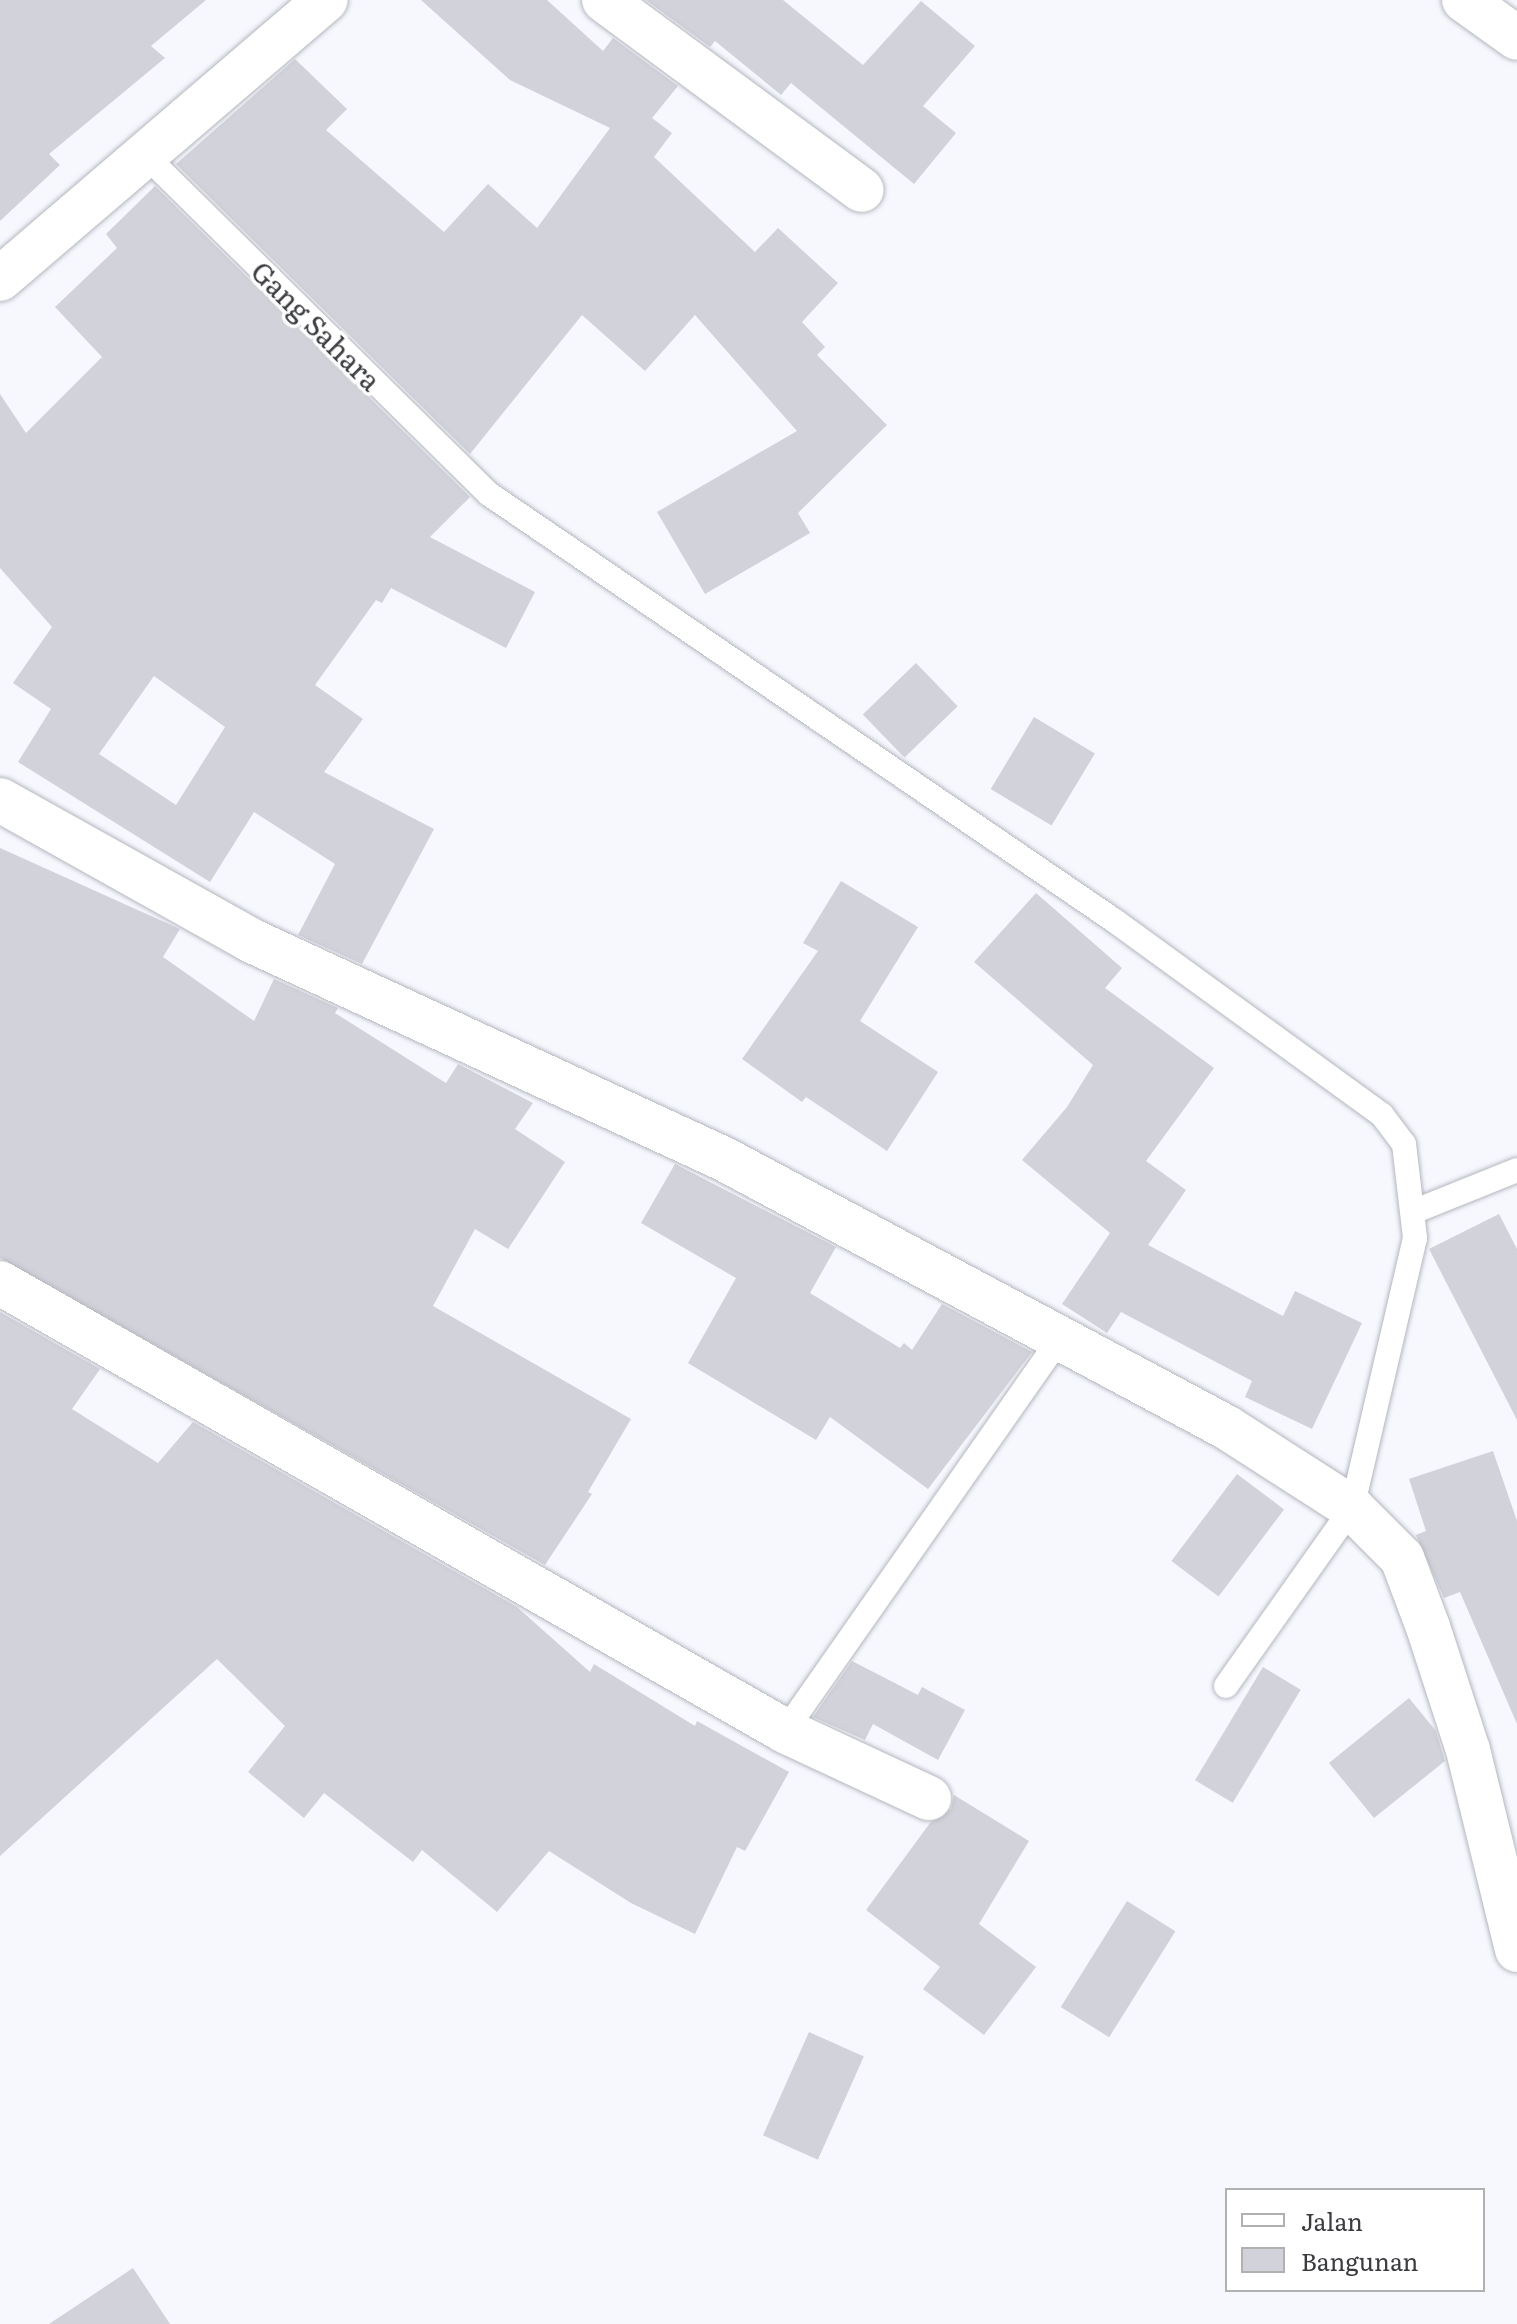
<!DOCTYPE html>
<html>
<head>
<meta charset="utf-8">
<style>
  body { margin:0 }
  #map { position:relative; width:1517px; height:2324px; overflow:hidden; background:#f6f8fe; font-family:Literata,serif }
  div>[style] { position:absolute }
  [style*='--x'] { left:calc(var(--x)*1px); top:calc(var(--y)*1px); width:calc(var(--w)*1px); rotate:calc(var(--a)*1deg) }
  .building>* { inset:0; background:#d2d2da; transform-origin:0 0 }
  .roads { filter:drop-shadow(0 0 2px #b4b6be) drop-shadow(0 0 2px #b4b6be) }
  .service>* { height:24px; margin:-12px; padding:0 12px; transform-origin:12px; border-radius:12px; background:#fff }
  .minor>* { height:44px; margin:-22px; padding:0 22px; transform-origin:22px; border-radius:22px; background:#fff }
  span { translate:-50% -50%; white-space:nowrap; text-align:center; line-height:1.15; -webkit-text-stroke:7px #fff; paint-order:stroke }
  .street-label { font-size:28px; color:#3b3c3f }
  .legend { position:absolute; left:1225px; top:2188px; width:260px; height:104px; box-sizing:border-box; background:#fff; border:2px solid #b1b1b2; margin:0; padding:10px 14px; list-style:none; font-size:24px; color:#3b3c3f }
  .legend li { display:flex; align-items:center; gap:16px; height:40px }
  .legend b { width:40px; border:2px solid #b1b1b2 }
</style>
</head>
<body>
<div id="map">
  <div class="building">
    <i style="clip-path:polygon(0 0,206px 0,151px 46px,165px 58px,49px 154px,60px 165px,0 221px)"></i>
    <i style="clip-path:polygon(421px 0,547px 0,603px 51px,613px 38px,678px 86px,652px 118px,672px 133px,654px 157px,755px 252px,778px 228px,838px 283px,802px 322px,825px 347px,817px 355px,887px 425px,798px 513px,810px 533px,705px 594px,657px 512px,797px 431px,695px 315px,645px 371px,582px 315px,470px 454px,176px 164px,295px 59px,347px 109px,326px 130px,444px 232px,488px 184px,537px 228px,610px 128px,510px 80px)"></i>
    <i style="clip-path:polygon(646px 0,783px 0,863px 65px,921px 1px,975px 46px,923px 106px,956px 133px,914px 184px,791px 83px,781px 95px,715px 41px,710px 47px)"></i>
    <i style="clip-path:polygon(evenodd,155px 186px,470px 497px,430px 537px,535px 592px,506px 648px,391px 588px,382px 603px,376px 600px,315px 685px,363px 719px,324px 772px,434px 829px,362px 964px,298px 935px,335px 864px,254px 812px,210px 882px,18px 762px,51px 709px,13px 683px,52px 627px,0 568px,0 394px,26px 433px,102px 357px,55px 307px,117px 248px,106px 234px,155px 186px,154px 676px,225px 727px,176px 805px,99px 754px,154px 676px)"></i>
    <i style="left:916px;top:663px;width:60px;height:74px;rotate:46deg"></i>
    <i style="left:1034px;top:717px;width:71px;height:84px;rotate:31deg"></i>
    <i style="clip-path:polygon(0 848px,180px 929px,163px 957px,254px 1021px,274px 979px,338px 1008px,335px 1013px,446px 1083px,458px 1064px,533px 1103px,515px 1129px,565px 1162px,508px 1249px,475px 1229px,433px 1306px,631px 1419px,588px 1492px,592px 1494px,545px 1565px,0 1258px)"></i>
    <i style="clip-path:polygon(841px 881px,918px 927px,860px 1021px,938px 1072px,887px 1151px,806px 1097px,802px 1102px,742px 1059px,818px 951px,803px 943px)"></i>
    <i style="clip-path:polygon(1036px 893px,1122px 968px,1105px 988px,1214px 1068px,1146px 1161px,1186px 1190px,1148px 1245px,1283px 1316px,1295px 1291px,1362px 1323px,1312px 1429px,1245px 1397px,1252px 1381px,1121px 1312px,1107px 1333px,1062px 1304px,1110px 1233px,1022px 1160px,1067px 1107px,1093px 1065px,974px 962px)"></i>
    <i style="clip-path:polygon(675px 1164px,836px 1247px,810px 1293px,900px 1348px,904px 1343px,912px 1350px,942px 1304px,1032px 1352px,928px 1489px,830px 1417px,816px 1440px,688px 1363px,736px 1278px,641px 1223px)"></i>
    <i style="clip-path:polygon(1499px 1214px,1517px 1249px,1517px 1420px,1429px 1249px)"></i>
    <i style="clip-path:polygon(0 1312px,100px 1369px,72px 1409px,158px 1463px,193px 1422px,517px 1607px,590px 1672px,594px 1664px,695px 1726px,697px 1721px,789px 1772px,745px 1851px,737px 1847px,695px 1934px,631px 1903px,549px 1851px,497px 1912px,422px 1850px,413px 1862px,324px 1793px,304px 1818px,248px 1772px,285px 1726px,217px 1659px,0 1856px)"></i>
    <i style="clip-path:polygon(1493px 1451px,1517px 1521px,1517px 1724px,1460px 1592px,1444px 1598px,1416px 1535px,1426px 1531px,1409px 1479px)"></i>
    <i style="left:1237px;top:1474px;width:59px;height:109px;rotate:37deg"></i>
    <i style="clip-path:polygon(852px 1661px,918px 1695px,922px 1687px,965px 1710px,938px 1760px,873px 1724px,865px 1740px,813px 1717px)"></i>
    <i style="left:1263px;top:1667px;width:44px;height:132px;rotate:31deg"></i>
    <i style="clip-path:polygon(1409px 1698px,1436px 1731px,1445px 1761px,1374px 1818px,1329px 1763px)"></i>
    <i style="clip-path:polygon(954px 1795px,1029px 1841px,979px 1924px,1036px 1967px,984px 2035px,923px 1989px,940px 1967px,866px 1910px,930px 1823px,951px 1809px)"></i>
    <i style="left:1127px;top:1901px;width:57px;height:125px;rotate:32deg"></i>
    <i style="left:809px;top:2032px;width:60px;height:113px;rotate:24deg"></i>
    <i style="clip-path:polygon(133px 2268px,170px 2324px,49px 2324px)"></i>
  </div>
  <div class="roads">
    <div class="service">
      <i style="--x:145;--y:155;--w:483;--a:44.6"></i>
      <i style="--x:489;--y:494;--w:758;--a:34.3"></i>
      <i style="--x:1115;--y:921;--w:330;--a:36"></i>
      <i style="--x:1382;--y:1115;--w:36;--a:53"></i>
      <i style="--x:1404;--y:1144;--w:95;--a:83.3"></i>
      <i style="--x:1415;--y:1238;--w:277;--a:103.1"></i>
      <i style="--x:1352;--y:1508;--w:218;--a:125.3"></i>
      <i style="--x:1413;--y:1212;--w:112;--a:-22"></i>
      <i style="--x:785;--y:1731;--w:480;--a:-55"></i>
    </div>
    <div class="minor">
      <i style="--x:604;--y:0;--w:320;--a:36.4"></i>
      <i style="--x:1464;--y:0;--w:65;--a:35.6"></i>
      <i style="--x:0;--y:279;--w:429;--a:-40.6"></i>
      <i style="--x:0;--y:800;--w:287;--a:29.2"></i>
      <i style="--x:250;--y:940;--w:522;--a:24.8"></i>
      <i style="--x:724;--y:1159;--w:569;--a:28.1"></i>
      <i style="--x:1226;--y:1427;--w:150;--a:32.7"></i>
      <i style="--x:1352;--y:1508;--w:71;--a:45"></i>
      <i style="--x:1402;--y:1558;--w:74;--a:69.4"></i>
      <i style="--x:1428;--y:1627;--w:129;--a:72"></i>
      <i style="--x:1468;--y:1750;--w:206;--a:76.2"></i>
      <i style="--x:0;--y:1283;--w:904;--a:29.71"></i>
      <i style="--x:785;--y:1731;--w:159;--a:25"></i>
    </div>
  </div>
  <div class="street-label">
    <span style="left:317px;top:325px;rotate:45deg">Gang Sahara</span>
  </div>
  <ul class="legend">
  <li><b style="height:10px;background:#fff"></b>Jalan</li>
  <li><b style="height:22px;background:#d2d2da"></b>Bangunan</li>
  </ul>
</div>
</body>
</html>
